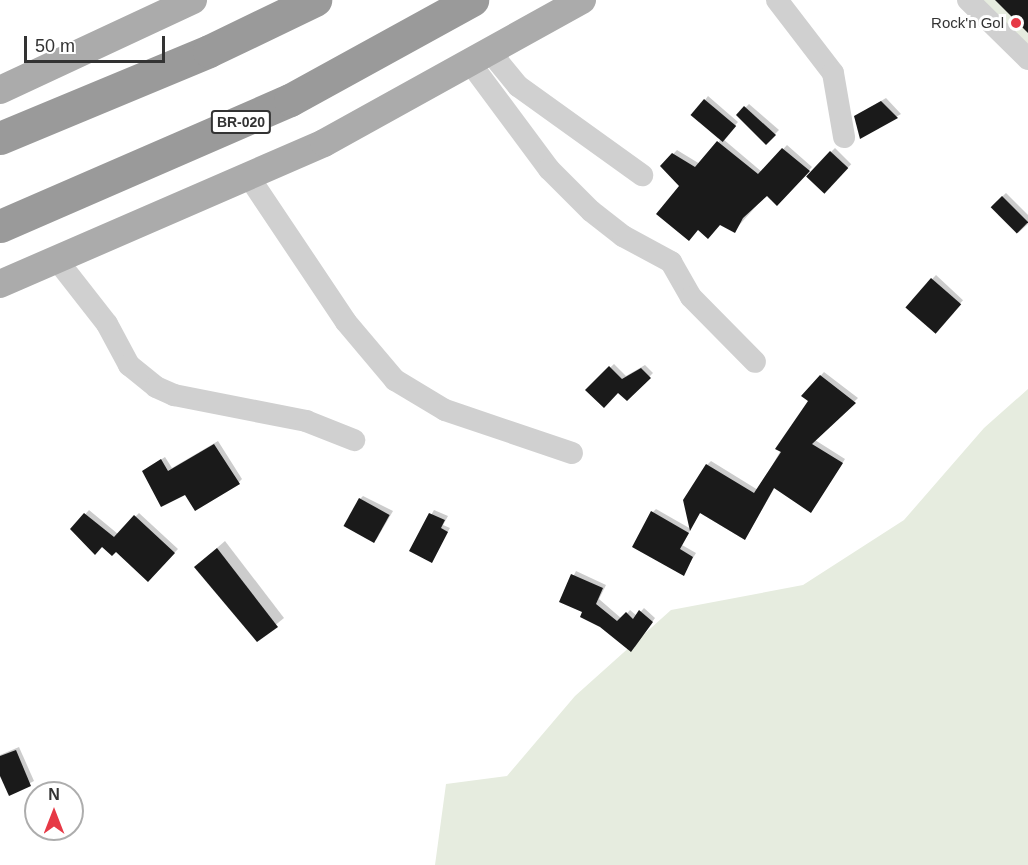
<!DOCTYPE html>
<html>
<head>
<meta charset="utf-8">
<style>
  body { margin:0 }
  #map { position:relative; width:1028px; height:865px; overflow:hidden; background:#fff; font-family:Arial,sans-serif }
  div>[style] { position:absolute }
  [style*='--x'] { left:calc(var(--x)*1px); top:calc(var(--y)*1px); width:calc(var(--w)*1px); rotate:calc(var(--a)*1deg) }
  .green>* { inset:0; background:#e6ecdf }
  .shadow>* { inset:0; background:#0003; transform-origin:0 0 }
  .building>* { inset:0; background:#1a1a1a; transform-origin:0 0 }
  .minor>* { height:22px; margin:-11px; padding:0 11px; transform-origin:11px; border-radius:11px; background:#d0d0d0 }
  .major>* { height:28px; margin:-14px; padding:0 14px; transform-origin:14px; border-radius:14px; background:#ababab }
  .highway>* { height:33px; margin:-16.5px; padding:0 16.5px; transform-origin:16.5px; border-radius:16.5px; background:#9a9a9a }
  .dots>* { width:16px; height:16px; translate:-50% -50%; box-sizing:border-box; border:3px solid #fff; border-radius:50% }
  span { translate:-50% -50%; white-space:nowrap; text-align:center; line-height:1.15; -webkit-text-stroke:6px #fff; paint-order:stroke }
  .shield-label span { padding:2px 4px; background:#fff; border:2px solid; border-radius:4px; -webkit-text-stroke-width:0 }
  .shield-label { font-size:14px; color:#333; font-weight:700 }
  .poi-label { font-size:15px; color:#333 }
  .right { translate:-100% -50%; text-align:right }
  .north { position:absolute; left:24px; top:781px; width:60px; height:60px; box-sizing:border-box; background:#fff; border:2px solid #adadad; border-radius:50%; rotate:0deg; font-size:16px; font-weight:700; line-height:24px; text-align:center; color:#333 }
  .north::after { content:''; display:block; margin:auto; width:21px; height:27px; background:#e63946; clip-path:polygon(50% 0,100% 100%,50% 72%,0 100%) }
  .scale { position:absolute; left:24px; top:36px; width:141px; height:27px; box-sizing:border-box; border:3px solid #333; border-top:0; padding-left:8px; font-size:18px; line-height:21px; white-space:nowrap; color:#333; -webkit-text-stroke:4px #fff; paint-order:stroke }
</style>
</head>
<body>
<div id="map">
  <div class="green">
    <i style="clip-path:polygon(979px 0,1028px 0,1028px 46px)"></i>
    <i style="clip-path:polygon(1028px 389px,1028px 865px,435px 865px,446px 784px,507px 776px,575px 696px,671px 610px,803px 585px,904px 520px,984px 428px)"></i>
  </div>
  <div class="shadow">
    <i style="clip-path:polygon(708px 96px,738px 122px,723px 139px,762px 172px,787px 145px,812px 167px,777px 204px,767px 194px,734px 231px,662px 166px,677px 150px,700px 164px,721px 139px,705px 100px)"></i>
    <i style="clip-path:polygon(886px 98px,901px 114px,861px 137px,856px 116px)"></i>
    <i style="clip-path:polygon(749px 104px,779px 130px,766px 143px,738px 115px)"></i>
    <i style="left:835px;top:148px;width:23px;height:40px;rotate:45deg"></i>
    <i style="clip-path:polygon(1006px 193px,1028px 215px,1028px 224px,1018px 233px,992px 206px)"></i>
    <i style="left:936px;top:275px;width:37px;height:43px;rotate:43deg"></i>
    <i style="clip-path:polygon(614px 364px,626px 376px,645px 365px,653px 373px,627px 399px,618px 391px,587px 390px)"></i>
    <i style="clip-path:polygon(824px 372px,858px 398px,815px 440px,845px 459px,814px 507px,775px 487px,748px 534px,701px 511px,691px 528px,685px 500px,707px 465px,711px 461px,758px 490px,810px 400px,803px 395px)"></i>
    <i style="clip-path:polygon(218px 441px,242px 479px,239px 482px,186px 493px,143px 471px,165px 457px,172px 468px)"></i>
    <i style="clip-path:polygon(363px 496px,393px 511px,376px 540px,360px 499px)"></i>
    <i style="clip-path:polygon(656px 509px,691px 529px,682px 545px,696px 553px,683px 574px,653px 512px)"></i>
    <i style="clip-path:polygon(89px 510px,118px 534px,139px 513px,178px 549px,148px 580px,116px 550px,72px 529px)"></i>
    <i style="clip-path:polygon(434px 510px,448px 516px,443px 525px,450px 528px,431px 561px,411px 550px)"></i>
    <i style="clip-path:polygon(225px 541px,284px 618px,257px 640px,203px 560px)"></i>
    <i style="clip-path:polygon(576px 571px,606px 585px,599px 599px,622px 619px,630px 610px,637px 616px,644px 608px,655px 618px,635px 647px,584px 611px,561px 601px)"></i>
    <i style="clip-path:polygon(19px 747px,34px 781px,9px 794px,0 772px,0 755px)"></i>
  </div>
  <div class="building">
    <i style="clip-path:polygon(995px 0,1028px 0,1028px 33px)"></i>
    <i style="left:704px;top:99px;width:42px;height:21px;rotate:40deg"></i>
    <i style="clip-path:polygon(881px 101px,898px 118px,860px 139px,854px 116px)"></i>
    <i style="clip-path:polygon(744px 106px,776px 135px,766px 145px,736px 115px)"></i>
    <i style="clip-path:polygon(717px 141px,758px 174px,782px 148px,810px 171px,777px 206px,767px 196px,743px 218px,735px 233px,720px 225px,708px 239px,698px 230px,689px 241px,656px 214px,679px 186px,660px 166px,672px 153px,695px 167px)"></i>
    <i style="left:830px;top:151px;width:25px;height:35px;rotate:43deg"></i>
    <i style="left:1002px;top:196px;width:37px;height:16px;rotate:45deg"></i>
    <i style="left:931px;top:278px;width:40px;height:39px;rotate:41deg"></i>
    <i style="clip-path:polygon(609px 366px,622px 379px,641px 368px,651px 378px,627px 401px,618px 393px,604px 408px,585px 390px)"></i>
    <i style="clip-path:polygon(820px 375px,856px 403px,812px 444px,843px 463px,811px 513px,774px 488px,745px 540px,700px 513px,690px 531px,683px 500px,706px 464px,754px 493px,781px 452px,775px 449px,808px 401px,801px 396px)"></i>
    <i style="clip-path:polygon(214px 444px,240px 484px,195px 511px,185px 495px,161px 507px,142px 471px,161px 459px,168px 471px)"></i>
    <i style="left:359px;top:498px;width:35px;height:32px;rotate:29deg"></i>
    <i style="clip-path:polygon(651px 511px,689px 533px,680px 549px,693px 557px,684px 576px,632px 547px)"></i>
    <i style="clip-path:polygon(84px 513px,114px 537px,134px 515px,175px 553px,148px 582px,116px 552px,112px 556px,102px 547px,95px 555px,70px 529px)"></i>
    <i style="clip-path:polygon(429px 513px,445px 520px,441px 528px,448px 532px,432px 563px,409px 551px)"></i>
    <i style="clip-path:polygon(217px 548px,278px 627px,257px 642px,194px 567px)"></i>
    <i style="clip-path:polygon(571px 574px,603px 588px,596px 604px,617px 621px,626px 612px,633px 619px,639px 610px,653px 622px,631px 652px,600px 627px,580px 617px,582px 612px,559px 602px)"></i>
    <i style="clip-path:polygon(16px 750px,31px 786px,9px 796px,0 776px,0 756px)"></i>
  </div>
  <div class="minor">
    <i style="--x:777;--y:0;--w:92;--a:52.5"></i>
    <i style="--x:833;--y:73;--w:65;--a:80.2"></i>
    <i style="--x:968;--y:0;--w:84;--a:44.5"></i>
    <i style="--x:491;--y:53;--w:43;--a:50.7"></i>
    <i style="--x:518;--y:86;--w:153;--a:35.7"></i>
    <i style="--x:471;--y:64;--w:131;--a:53.4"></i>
    <i style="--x:549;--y:169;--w:59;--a:45"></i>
    <i style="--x:591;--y:211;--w:41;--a:38"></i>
    <i style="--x:623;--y:236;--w:55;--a:28.4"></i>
    <i style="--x:671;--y:262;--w:40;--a:60.3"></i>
    <i style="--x:691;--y:297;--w:91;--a:45.4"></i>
    <i style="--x:249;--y:177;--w:174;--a:56.2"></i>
    <i style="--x:346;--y:322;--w:76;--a:49.8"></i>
    <i style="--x:395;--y:380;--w:58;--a:31"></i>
    <i style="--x:445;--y:410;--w:134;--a:18.7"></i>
    <i style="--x:57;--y:260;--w:81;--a:52"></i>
    <i style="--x:107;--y:324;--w:47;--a:61.8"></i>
    <i style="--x:129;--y:365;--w:35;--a:39"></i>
    <i style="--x:156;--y:387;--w:20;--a:24"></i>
    <i style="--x:174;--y:395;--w:135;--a:11.1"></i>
    <i style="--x:306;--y:421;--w:52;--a:21.6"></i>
  </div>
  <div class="major">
    <i style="--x:0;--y:90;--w:213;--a:-25"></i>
    <i style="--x:0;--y:284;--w:353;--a:-23.5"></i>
    <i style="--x:324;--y:143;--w:295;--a:-29"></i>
  </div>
  <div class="highway">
    <i style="--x:0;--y:138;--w:226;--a:-22.6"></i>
    <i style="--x:209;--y:51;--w:118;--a:-25.7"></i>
    <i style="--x:0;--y:226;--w:316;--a:-23.5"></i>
    <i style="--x:290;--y:100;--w:208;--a:-28.8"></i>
  </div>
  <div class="dots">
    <i style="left:1016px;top:23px;background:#e63946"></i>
  </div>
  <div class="shield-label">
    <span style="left:241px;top:122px">BR-020</span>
  </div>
  <div class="poi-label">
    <span class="right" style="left:1004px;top:23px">Rock'n Gol</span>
  </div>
  <div class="north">N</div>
  <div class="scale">50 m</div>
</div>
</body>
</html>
